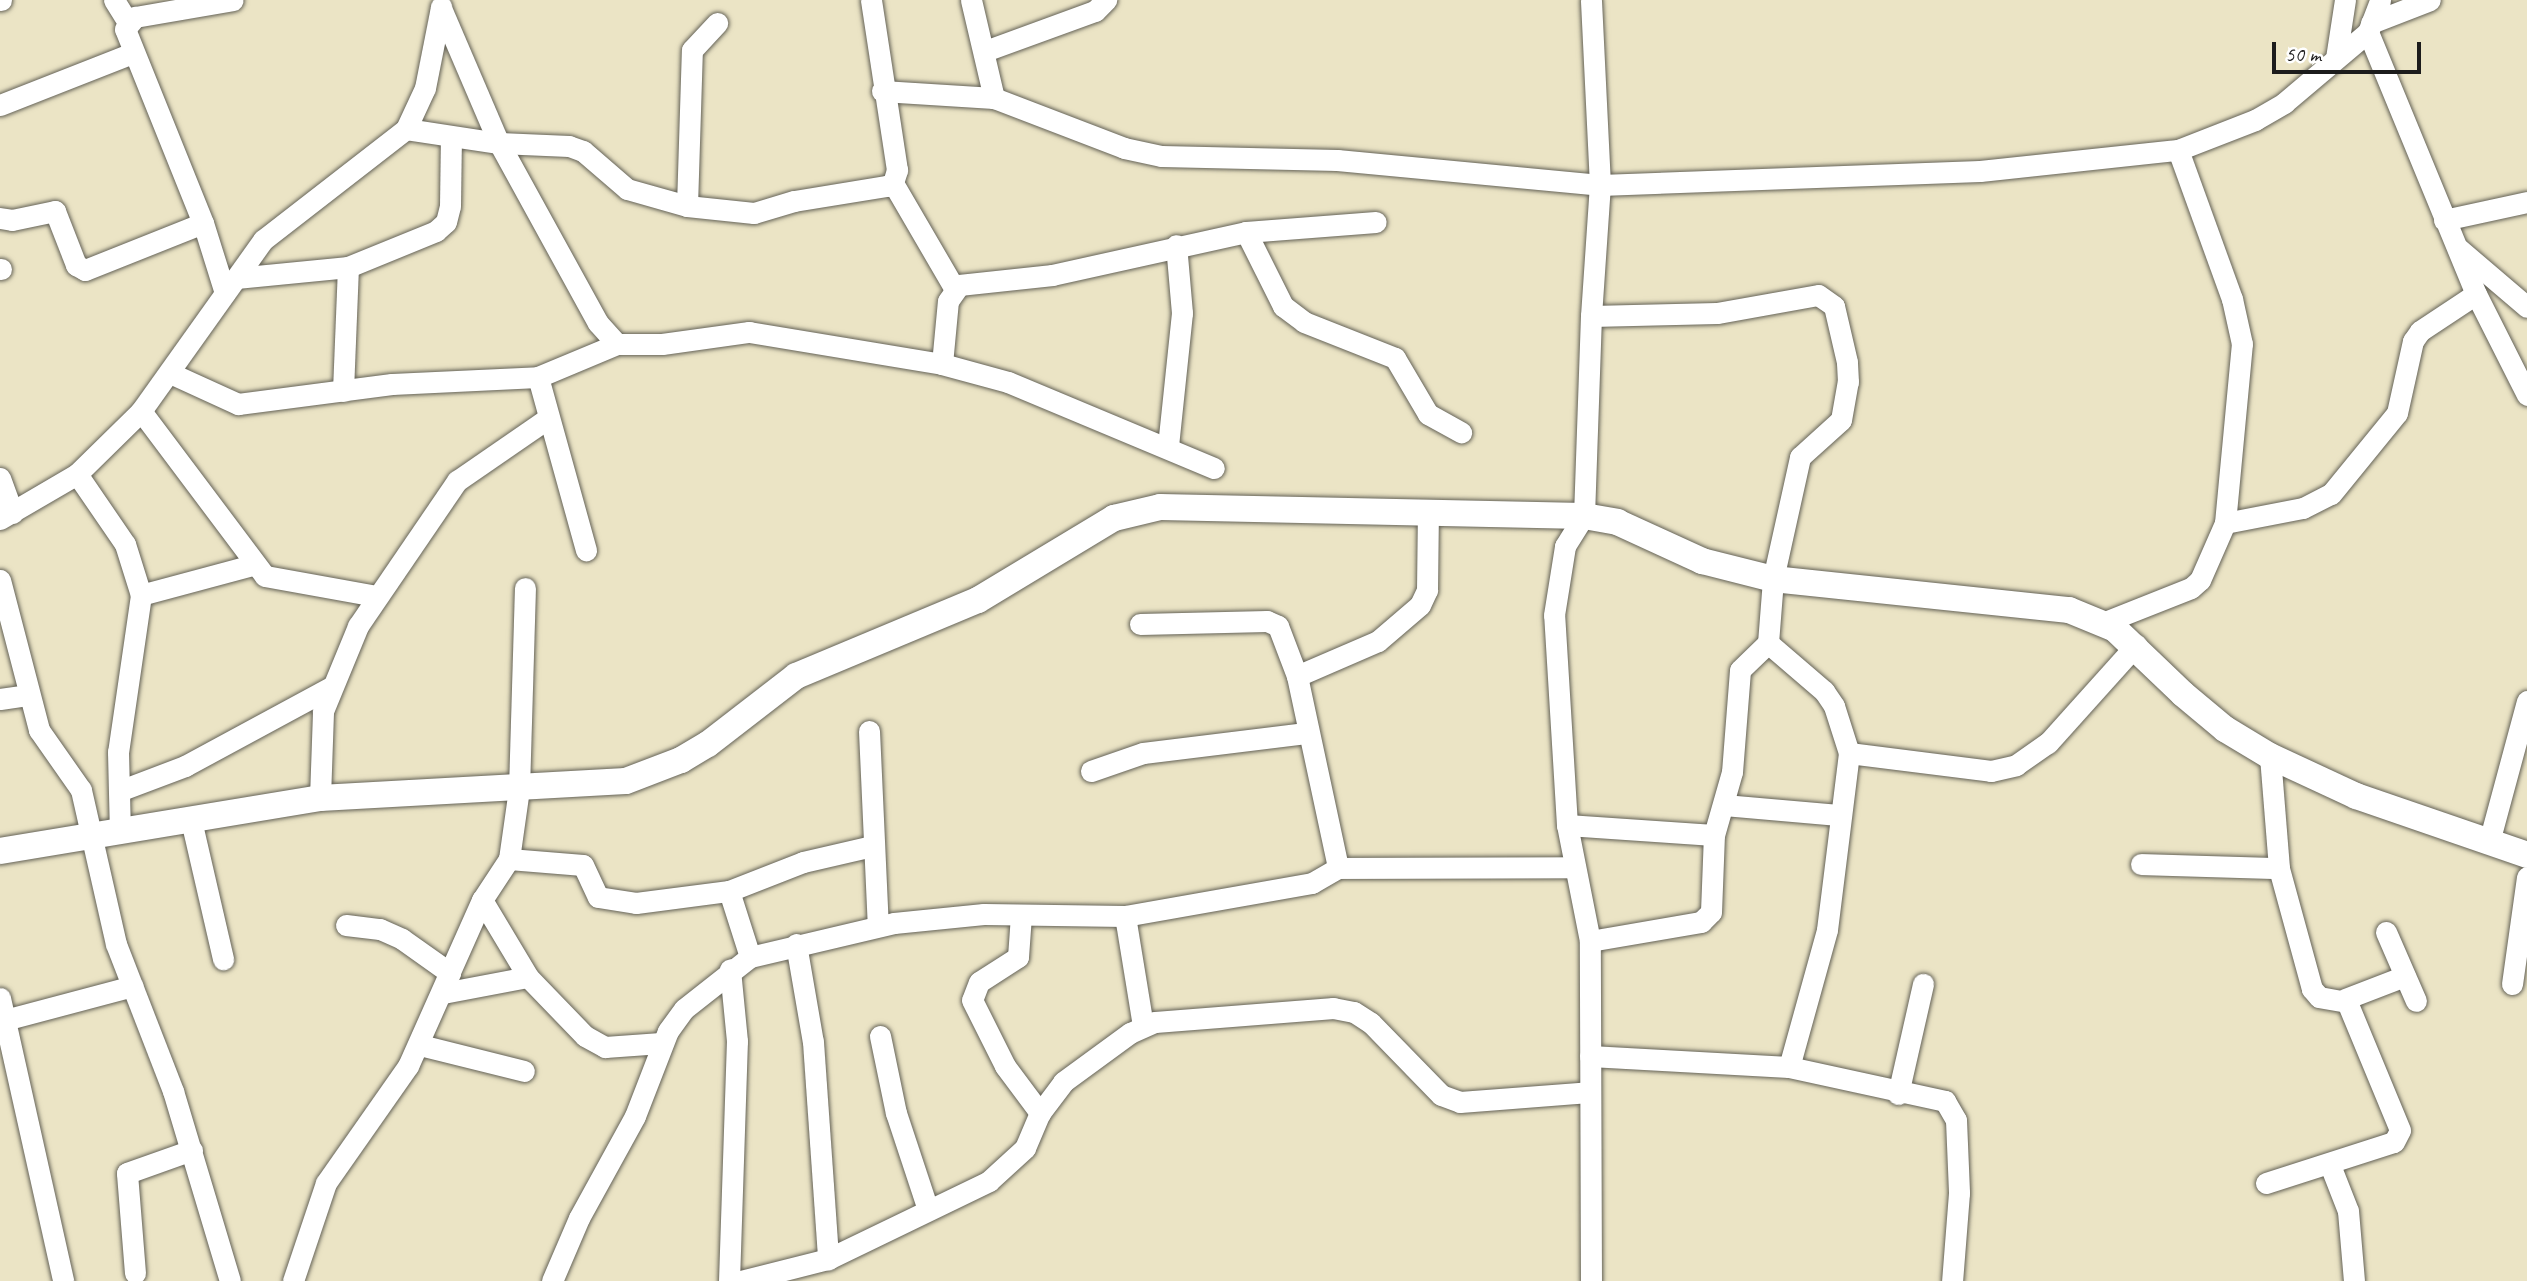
<!DOCTYPE html>
<html>
<head>
<meta charset="utf-8">
<style>
  body { margin:0 }
  #map { position:relative; width:2527px; height:1281px; overflow:hidden; background:#ebe4c5; font-family:Caveat,sans-serif }
  div>[style] { position:absolute }
  [style*='--x'] { left:calc(var(--x)*1px); top:calc(var(--y)*1px); width:calc(var(--w)*1px); rotate:calc(var(--a)*1deg) }
  .roads { filter:drop-shadow(0 0 2px #646257) drop-shadow(0 0 2px #646257) }
  .minor>* { height:21px; margin:-10.5px; padding:0 10.5px; transform-origin:10.5px; border-radius:10.5px; background:#fff }
  .tertiary>* { height:26px; margin:-13px; padding:0 13px; transform-origin:13px; border-radius:13px; background:#fff }
  span { translate:-50% -50%; white-space:nowrap; text-align:center; line-height:1.15; -webkit-text-stroke:5px #fff; paint-order:stroke }
  .scale { position:absolute; left:2272px; top:42px; width:149px; height:32px; box-sizing:border-box; border:4px solid #1c1c1c; border-top:0; padding-left:9px; font-size:21px; line-height:24px; white-space:nowrap; color:#1c1c1c; -webkit-text-stroke:5px #fff; paint-order:stroke }
</style>
</head>
<body>
<div id="map">
  <div class="roads">
    <div class="minor">
      <i style="--x:0;--y:0;--w:1;--a:0"></i>
      <i style="--x:114;--y:0;--w:25;--a:58"></i>
      <i style="--x:971;--y:0;--w:101;--a:76.8"></i>
      <i style="--x:441;--y:8;--w:147;--a:66.8"></i>
      <i style="--x:499;--y:143;--w:205;--a:61.2"></i>
      <i style="--x:598;--y:323;--w:28;--a:48"></i>
      <i style="--x:617;--y:344;--w:45;--a:0"></i>
      <i style="--x:662;--y:344;--w:88;--a:-7.9"></i>
      <i style="--x:749;--y:332;--w:196;--a:9.4"></i>
      <i style="--x:942;--y:364;--w:68;--a:15.3"></i>
      <i style="--x:1008;--y:382;--w:223;--a:22.7"></i>
      <i style="--x:2371;--y:23;--w:63;--a:-21.3"></i>
      <i style="--x:2368;--y:32;--w:283;--a:67.6"></i>
      <i style="--x:2476;--y:294;--w:113;--a:63.2"></i>
      <i style="--x:985;--y:51;--w:117;--a:-20"></i>
      <i style="--x:1095;--y:11;--w:16;--a:-45"></i>
      <i style="--x:2336;--y:58;--w:59;--a:-81.2"></i>
      <i style="--x:882;--y:91;--w:112;--a:3.6"></i>
      <i style="--x:994;--y:98;--w:139;--a:21"></i>
      <i style="--x:1124;--y:148;--w:38;--a:12"></i>
      <i style="--x:1161;--y:156;--w:176;--a:1.3"></i>
      <i style="--x:1337;--y:160;--w:264;--a:5.4"></i>
      <i style="--x:1600;--y:185;--w:380;--a:-2.1"></i>
      <i style="--x:1980;--y:171;--w:199;--a:-6.1"></i>
      <i style="--x:2178;--y:150;--w:83;--a:-21.3"></i>
      <i style="--x:2255;--y:120;--w:34;--a:-30"></i>
      <i style="--x:2284;--y:103;--w:110;--a:-40.2"></i>
      <i style="--x:2368;--y:32;--w:34;--a:-69"></i>
      <i style="--x:0;--y:105;--w:143;--a:-21.4"></i>
      <i style="--x:406;--y:129;--w:94;--a:8.6"></i>
      <i style="--x:499;--y:143;--w:70;--a:2.5"></i>
      <i style="--x:569;--y:146;--w:15;--a:20"></i>
      <i style="--x:583;--y:151;--w:58;--a:40.8"></i>
      <i style="--x:627;--y:189;--w:62;--a:15.8"></i>
      <i style="--x:687;--y:206;--w:67;--a:6"></i>
      <i style="--x:754;--y:213;--w:42;--a:-16.7"></i>
      <i style="--x:794;--y:201;--w:94;--a:-9.2"></i>
      <i style="--x:887;--y:186;--w:7;--a:-27"></i>
      <i style="--x:893;--y:183;--w:14;--a:-73"></i>
      <i style="--x:897;--y:170;--w:172;--a:-98.7"></i>
      <i style="--x:893;--y:183;--w:121;--a:59.8"></i>
      <i style="--x:687;--y:206;--w:156;--a:-88.2"></i>
      <i style="--x:692;--y:50;--w:37;--a:-47"></i>
      <i style="--x:0;--y:218;--w:12;--a:9"></i>
      <i style="--x:12;--y:220;--w:44;--a:-11.8"></i>
      <i style="--x:55;--y:211;--w:58;--a:68.7"></i>
      <i style="--x:76;--y:265;--w:10;--a:29"></i>
      <i style="--x:85;--y:270;--w:127;--a:-21.7"></i>
      <i style="--x:2444;--y:220;--w:85;--a:-12.2"></i>
      <i style="--x:1246;--y:232;--w:83;--a:63.4"></i>
      <i style="--x:1283;--y:306;--w:26;--a:37"></i>
      <i style="--x:1304;--y:322;--w:98;--a:21.6"></i>
      <i style="--x:1395;--y:358;--w:65;--a:59.5"></i>
      <i style="--x:1428;--y:414;--w:38;--a:29"></i>
      <i style="--x:2459;--y:249;--w:89;--a:40.5"></i>
      <i style="--x:0;--y:269;--w:1;--a:0"></i>
      <i style="--x:236;--y:278;--w:113;--a:-5.6"></i>
      <i style="--x:348;--y:267;--w:95;--a:-22.2"></i>
      <i style="--x:436;--y:231;--w:13;--a:-42"></i>
      <i style="--x:446;--y:222;--w:16;--a:-76"></i>
      <i style="--x:450;--y:206;--w:68;--a:-89.2"></i>
      <i style="--x:225;--y:293;--w:73;--a:-107.4"></i>
      <i style="--x:203;--y:223;--w:209;--a:-111.9"></i>
      <i style="--x:125;--y:29;--w:16;--a:-50"></i>
      <i style="--x:135;--y:17;--w:99;--a:-9.8"></i>
      <i style="--x:942;--y:364;--w:63;--a:-84.6"></i>
      <i style="--x:948;--y:301;--w:19;--a:-55"></i>
      <i style="--x:959;--y:285;--w:94;--a:-6.1"></i>
      <i style="--x:1052;--y:275;--w:199;--a:-12.5"></i>
      <i style="--x:1246;--y:232;--w:130;--a:-4.4"></i>
      <i style="--x:170;--y:373;--w:75;--a:24.5"></i>
      <i style="--x:238;--y:404;--w:155;--a:-7.4"></i>
      <i style="--x:392;--y:384;--w:146;--a:-2.7"></i>
      <i style="--x:538;--y:377;--w:86;--a:-22.7"></i>
      <i style="--x:538;--y:377;--w:180;--a:74.5"></i>
      <i style="--x:343;--y:391;--w:124;--a:-87.7"></i>
      <i style="--x:141;--y:411;--w:206;--a:53.1"></i>
      <i style="--x:265;--y:576;--w:113;--a:10.2"></i>
      <i style="--x:1168;--y:446;--w:134;--a:-84"></i>
      <i style="--x:1182;--y:313;--w:68;--a:-95"></i>
      <i style="--x:77;--y:474;--w:85;--a:55.6"></i>
      <i style="--x:125;--y:544;--w:53;--a:72.6"></i>
      <i style="--x:141;--y:595;--w:159;--a:98.3"></i>
      <i style="--x:118;--y:752;--w:80;--a:88.6"></i>
      <i style="--x:0;--y:478;--w:37;--a:70"></i>
      <i style="--x:0;--y:519;--w:89;--a:-30.3"></i>
      <i style="--x:77;--y:474;--w:90;--a:-44.5"></i>
      <i style="--x:141;--y:411;--w:210;--a:-54.5"></i>
      <i style="--x:263;--y:240;--w:181;--a:-37.8"></i>
      <i style="--x:406;--y:129;--w:45;--a:-65.1"></i>
      <i style="--x:425;--y:88;--w:83;--a:-78.8"></i>
      <i style="--x:2225;--y:523;--w:79;--a:-10.9"></i>
      <i style="--x:2303;--y:508;--w:31;--a:-27"></i>
      <i style="--x:2331;--y:494;--w:104;--a:-50.8"></i>
      <i style="--x:2397;--y:413;--w:74;--a:-77.5"></i>
      <i style="--x:2413;--y:341;--w:12;--a:-55"></i>
      <i style="--x:2420;--y:331;--w:67;--a:-33.5"></i>
      <i style="--x:0;--y:580;--w:155;--a:75.4"></i>
      <i style="--x:39;--y:730;--w:73;--a:55"></i>
      <i style="--x:81;--y:790;--w:158;--a:77.2"></i>
      <i style="--x:116;--y:944;--w:158;--a:68.8"></i>
      <i style="--x:173;--y:1091;--w:198;--a:73.3"></i>
      <i style="--x:141;--y:595;--w:115;--a:-15.1"></i>
      <i style="--x:2105;--y:622;--w:92;--a:-21.6"></i>
      <i style="--x:2191;--y:588;--w:12;--a:-42"></i>
      <i style="--x:2200;--y:580;--w:62;--a:-66.3"></i>
      <i style="--x:2225;--y:523;--w:180;--a:-84.6"></i>
      <i style="--x:2242;--y:344;--w:46;--a:-102.5"></i>
      <i style="--x:2232;--y:299;--w:158;--a:-109.9"></i>
      <i style="--x:1140;--y:624;--w:127;--a:-1.4"></i>
      <i style="--x:1267;--y:621;--w:12;--a:24"></i>
      <i style="--x:1278;--y:626;--w:53;--a:69.2"></i>
      <i style="--x:1297;--y:676;--w:196;--a:77.9"></i>
      <i style="--x:1768;--y:643;--w:74;--a:40.6"></i>
      <i style="--x:1824;--y:691;--w:18;--a:56"></i>
      <i style="--x:1834;--y:706;--w:49;--a:72.3"></i>
      <i style="--x:1849;--y:753;--w:178;--a:97.1"></i>
      <i style="--x:1827;--y:930;--w:142;--a:105.5"></i>
      <i style="--x:1297;--y:676;--w:88;--a:-23.4"></i>
      <i style="--x:1378;--y:641;--w:55;--a:-40.6"></i>
      <i style="--x:1420;--y:605;--w:17;--a:-65"></i>
      <i style="--x:1427;--y:590;--w:78;--a:-89.3"></i>
      <i style="--x:0;--y:699;--w:29;--a:-8"></i>
      <i style="--x:869;--y:731;--w:195;--a:87.4"></i>
      <i style="--x:1849;--y:753;--w:143;--a:7.2"></i>
      <i style="--x:1991;--y:771;--w:26;--a:-13"></i>
      <i style="--x:2016;--y:765;--w:39;--a:-35"></i>
      <i style="--x:2048;--y:743;--w:132;--a:-48.1"></i>
      <i style="--x:1091;--y:771;--w:55;--a:-19.1"></i>
      <i style="--x:1143;--y:753;--w:164;--a:-7"></i>
      <i style="--x:119;--y:791;--w:71;--a:-20.7"></i>
      <i style="--x:185;--y:766;--w:164;--a:-28.4"></i>
      <i style="--x:320;--y:798;--w:87;--a:-88"></i>
      <i style="--x:323;--y:711;--w:92;--a:-67.6"></i>
      <i style="--x:358;--y:626;--w:176;--a:-55.7"></i>
      <i style="--x:457;--y:481;--w:109;--a:-34.6"></i>
      <i style="--x:1724;--y:805;--w:115;--a:5"></i>
      <i style="--x:191;--y:820;--w:143;--a:77"></i>
      <i style="--x:1567;--y:825;--w:147;--a:3.9"></i>
      <i style="--x:2489;--y:842;--w:146;--a:-74.9"></i>
      <i style="--x:509;--y:859;--w:74;--a:4.6"></i>
      <i style="--x:583;--y:865;--w:35;--a:65"></i>
      <i style="--x:598;--y:897;--w:38;--a:9"></i>
      <i style="--x:636;--y:903;--w:94;--a:-7.4"></i>
      <i style="--x:729;--y:891;--w:79;--a:-21.4"></i>
      <i style="--x:803;--y:862;--w:71;--a:-13.1"></i>
      <i style="--x:2141;--y:864;--w:138;--a:1.7"></i>
      <i style="--x:729;--y:891;--w:69;--a:72.3"></i>
      <i style="--x:482;--y:900;--w:90;--a:59.1"></i>
      <i style="--x:528;--y:977;--w:82;--a:46"></i>
      <i style="--x:585;--y:1036;--w:23;--a:29"></i>
      <i style="--x:605;--y:1047;--w:56;--a:-4.1"></i>
      <i style="--x:1021;--y:915;--w:42;--a:94.1"></i>
      <i style="--x:1018;--y:957;--w:46;--a:147.3"></i>
      <i style="--x:979;--y:982;--w:19;--a:111"></i>
      <i style="--x:972;--y:1000;--w:74;--a:63.4"></i>
      <i style="--x:1005;--y:1066;--w:59;--a:53.3"></i>
      <i style="--x:1125;--y:916;--w:111;--a:80.7"></i>
      <i style="--x:346;--y:925;--w:34;--a:7"></i>
      <i style="--x:380;--y:929;--w:24;--a:24"></i>
      <i style="--x:402;--y:939;--w:59;--a:35.3"></i>
      <i style="--x:2386;--y:932;--w:75;--a:66.5"></i>
      <i style="--x:1590;--y:941;--w:113;--a:-9.7"></i>
      <i style="--x:1701;--y:922;--w:14;--a:-45"></i>
      <i style="--x:1711;--y:912;--w:77;--a:-87.8"></i>
      <i style="--x:1714;--y:835;--w:66;--a:-74.1"></i>
      <i style="--x:1732;--y:772;--w:102;--a:-85.5"></i>
      <i style="--x:1740;--y:670;--w:39;--a:-44"></i>
      <i style="--x:1768;--y:643;--w:64;--a:-85.5"></i>
      <i style="--x:1773;--y:579;--w:125;--a:-77.5"></i>
      <i style="--x:1800;--y:457;--w:55;--a:-42.1"></i>
      <i style="--x:1841;--y:420;--w:39;--a:-80"></i>
      <i style="--x:1848;--y:382;--w:20;--a:-93"></i>
      <i style="--x:1847;--y:362;--w:57;--a:-103.1"></i>
      <i style="--x:1834;--y:306;--w:19;--a:-145"></i>
      <i style="--x:1818;--y:295;--w:103;--a:169.9"></i>
      <i style="--x:1717;--y:313;--w:126;--a:178.6"></i>
      <i style="--x:796;--y:944;--w:99;--a:80.2"></i>
      <i style="--x:813;--y:1042;--w:218;--a:86"></i>
      <i style="--x:2512;--y:984;--w:108;--a:-82"></i>
      <i style="--x:443;--y:993;--w:86;--a:-10.7"></i>
      <i style="--x:0;--y:998;--w:290;--a:77.4"></i>
      <i style="--x:2345;--y:999;--w:64;--a:-21"></i>
      <i style="--x:5;--y:1020;--w:132;--a:-14.9"></i>
      <i style="--x:880;--y:1036;--w:79;--a:78.3"></i>
      <i style="--x:896;--y:1113;--w:102;--a:71.7"></i>
      <i style="--x:420;--y:1045;--w:107;--a:14"></i>
      <i style="--x:1590;--y:1056;--w:199;--a:3.2"></i>
      <i style="--x:1789;--y:1067;--w:160;--a:12.3"></i>
      <i style="--x:1945;--y:1101;--w:22;--a:60"></i>
      <i style="--x:1956;--y:1120;--w:73;--a:87.6"></i>
      <i style="--x:1959;--y:1193;--w:88;--a:94.5"></i>
      <i style="--x:1898;--y:1094;--w:113;--a:-77.2"></i>
      <i style="--x:2330;--y:1165;--w:49;--a:68.6"></i>
      <i style="--x:2348;--y:1211;--w:70;--a:85.1"></i>
      <i style="--x:2266;--y:1183;--w:134;--a:-17.8"></i>
      <i style="--x:2394;--y:1142;--w:13;--a:-63"></i>
      <i style="--x:2400;--y:1130;--w:139;--a:-112.5"></i>
      <i style="--x:2347;--y:1002;--w:28;--a:-170"></i>
      <i style="--x:2319;--y:997;--w:11;--a:-131"></i>
      <i style="--x:2312;--y:989;--w:125;--a:-105.3"></i>
      <i style="--x:2279;--y:868;--w:112;--a:-94.6"></i>
      <i style="--x:135;--y:1273;--w:100;--a:-94.6"></i>
      <i style="--x:127;--y:1173;--w:69;--a:-19.5"></i>
      <i style="--x:293;--y:1281;--w:103;--a:-71.4"></i>
      <i style="--x:326;--y:1183;--w:143;--a:-55"></i>
      <i style="--x:408;--y:1066;--w:182;--a:-66"></i>
      <i style="--x:482;--y:900;--w:49;--a:-56.6"></i>
      <i style="--x:509;--y:859;--w:71;--a:-81.9"></i>
      <i style="--x:519;--y:789;--w:201;--a:-88.3"></i>
      <i style="--x:552;--y:1281;--w:69;--a:-66.8"></i>
      <i style="--x:579;--y:1218;--w:116;--a:-61.2"></i>
      <i style="--x:635;--y:1116;--w:91;--a:-68.8"></i>
      <i style="--x:668;--y:1031;--w:27;--a:-54"></i>
      <i style="--x:684;--y:1009;--w:84;--a:-38.2"></i>
      <i style="--x:750;--y:957;--w:148;--a:-13.3"></i>
      <i style="--x:894;--y:923;--w:90;--a:-5.7"></i>
      <i style="--x:984;--y:914;--w:141;--a:0.8"></i>
      <i style="--x:1125;--y:916;--w:190;--a:-10"></i>
      <i style="--x:1312;--y:883;--w:30;--a:-30"></i>
      <i style="--x:1338;--y:868;--w:235;--a:-0.2"></i>
      <i style="--x:729;--y:1281;--w:240;--a:-88.1"></i>
      <i style="--x:737;--y:1041;--w:72;--a:-95.6"></i>
      <i style="--x:741;--y:1281;--w:90;--a:-14.2"></i>
      <i style="--x:828;--y:1259;--w:179;--a:-25.8"></i>
      <i style="--x:989;--y:1181;--w:49;--a:-42.5"></i>
      <i style="--x:1025;--y:1148;--w:38;--a:-67"></i>
      <i style="--x:1040;--y:1113;--w:39;--a:-53"></i>
      <i style="--x:1063;--y:1082;--w:83;--a:-36.2"></i>
      <i style="--x:1130;--y:1033;--w:27;--a:-24"></i>
      <i style="--x:1155;--y:1022;--w:179;--a:-4.5"></i>
      <i style="--x:1333;--y:1008;--w:21;--a:11"></i>
      <i style="--x:1354;--y:1012;--w:20;--a:33"></i>
      <i style="--x:1371;--y:1023;--w:100;--a:45.8"></i>
      <i style="--x:1441;--y:1095;--w:20;--a:20"></i>
      <i style="--x:1460;--y:1102;--w:129;--a:-4.4"></i>
      <i style="--x:1591;--y:1281;--w:340;--a:-90.2"></i>
      <i style="--x:1590;--y:941;--w:118;--a:-101.2"></i>
      <i style="--x:1567;--y:825;--w:210;--a:-93.5"></i>
      <i style="--x:1554;--y:615;--w:70;--a:-80.9"></i>
      <i style="--x:1565;--y:546;--w:36;--a:-58"></i>
      <i style="--x:1584;--y:516;--w:200;--a:-88"></i>
      <i style="--x:1591;--y:316;--w:131;--a:-86.1"></i>
      <i style="--x:1600;--y:185;--w:185;--a:-92.8"></i>
    </div>
    <div class="tertiary">
      <i style="--x:0;--y:851;--w:324;--a:-9.4"></i>
      <i style="--x:320;--y:798;--w:306;--a:-3.2"></i>
      <i style="--x:626;--y:781;--w:59;--a:-20.9"></i>
      <i style="--x:681;--y:760;--w:31;--a:-31"></i>
      <i style="--x:708;--y:744;--w:111;--a:-37.7"></i>
      <i style="--x:796;--y:676;--w:197;--a:-22.7"></i>
      <i style="--x:978;--y:600;--w:159;--a:-31.1"></i>
      <i style="--x:1114;--y:518;--w:47;--a:-13.4"></i>
      <i style="--x:1160;--y:507;--w:424;--a:1.2"></i>
      <i style="--x:1584;--y:516;--w:34;--a:10"></i>
      <i style="--x:1617;--y:522;--w:94;--a:24.6"></i>
      <i style="--x:1702;--y:561;--w:73;--a:14.2"></i>
      <i style="--x:1773;--y:579;--w:298;--a:6"></i>
      <i style="--x:2069;--y:610;--w:50;--a:22.4"></i>
      <i style="--x:2115;--y:629;--w:94;--a:43.7"></i>
      <i style="--x:2183;--y:694;--w:55;--a:39.8"></i>
      <i style="--x:2225;--y:729;--w:52;--a:31"></i>
      <i style="--x:2270;--y:756;--w:95;--a:24.9"></i>
      <i style="--x:2356;--y:796;--w:181;--a:19"></i>
    </div>
  </div>
  <div class="scale">50 m</div>
</div>
</body>
</html>
